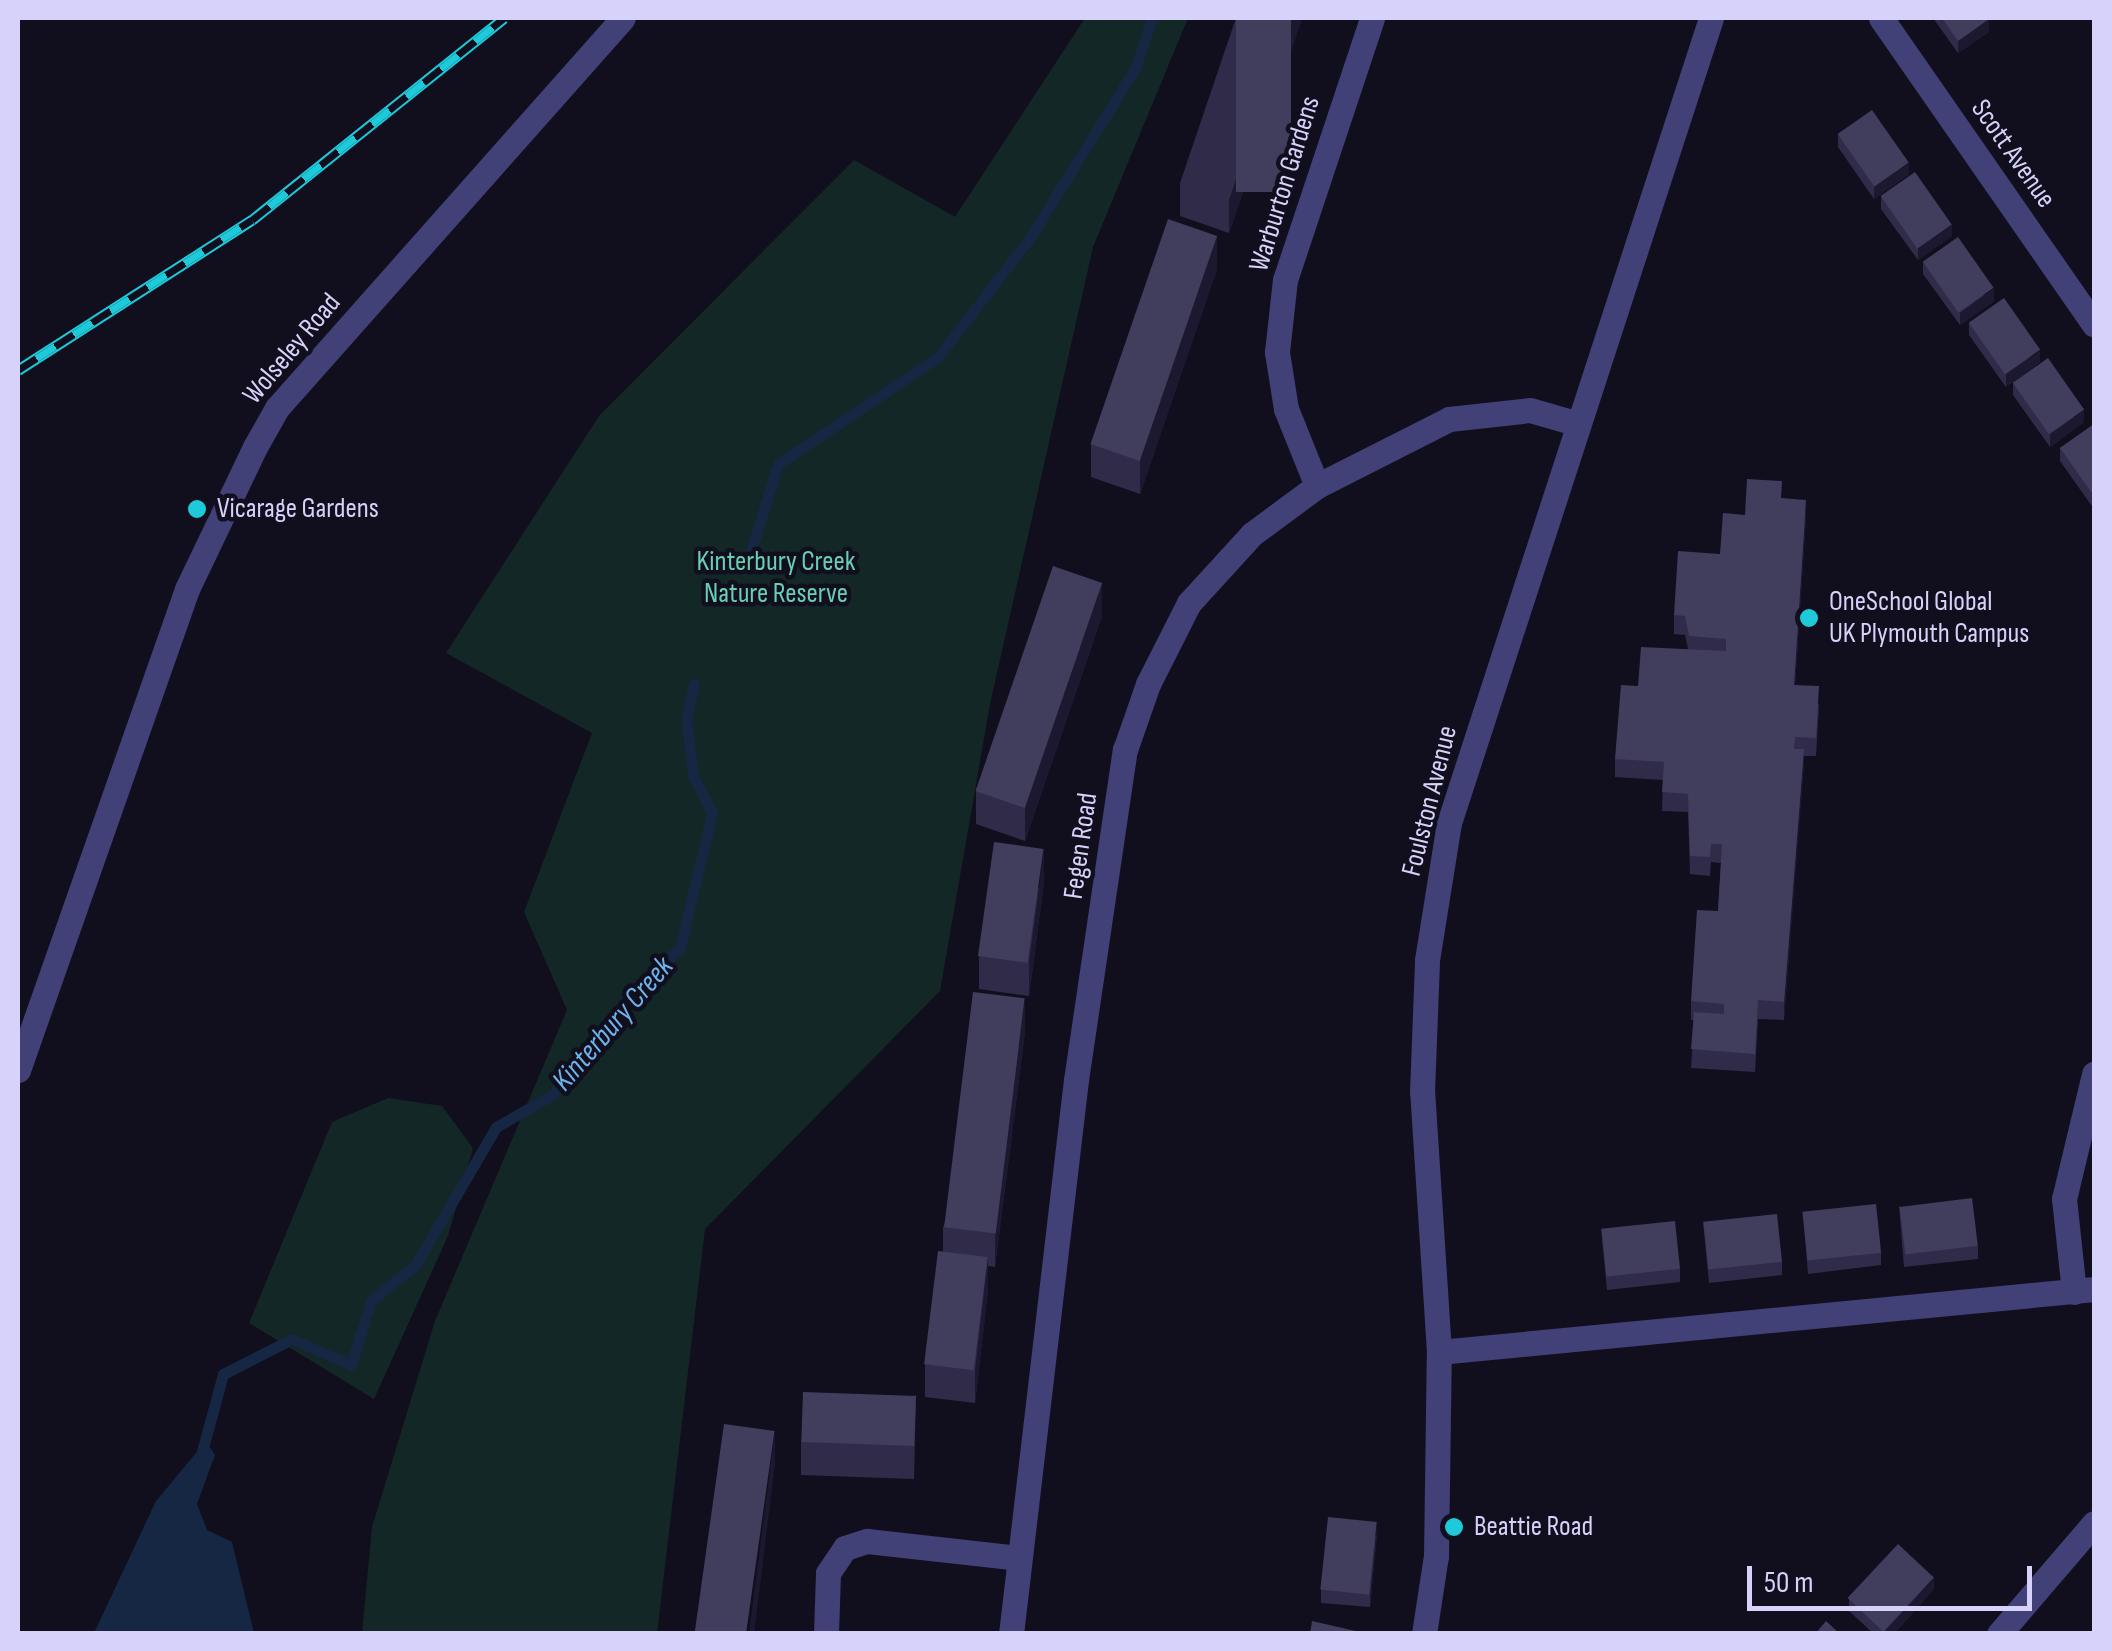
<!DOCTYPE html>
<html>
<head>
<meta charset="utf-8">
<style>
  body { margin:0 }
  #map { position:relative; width:2112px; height:1651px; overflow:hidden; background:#110f1e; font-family:"Sofia Sans Condensed",sans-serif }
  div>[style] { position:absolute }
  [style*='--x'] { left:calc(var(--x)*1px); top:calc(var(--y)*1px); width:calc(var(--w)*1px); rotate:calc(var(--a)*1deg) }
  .green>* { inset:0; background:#132726 }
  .water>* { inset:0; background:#152742 }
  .stream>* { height:11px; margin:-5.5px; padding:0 5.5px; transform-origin:5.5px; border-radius:5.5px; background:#152742 }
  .street>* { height:25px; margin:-12.5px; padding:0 12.5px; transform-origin:12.5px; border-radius:12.5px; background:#414077 }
  .rail>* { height:11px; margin-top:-5.5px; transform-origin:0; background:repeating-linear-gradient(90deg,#110f1e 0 22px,#1ecad9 0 44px); box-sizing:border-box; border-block:2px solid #1ecad9 }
  .wall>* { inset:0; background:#302b49 }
  .shaded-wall>* { inset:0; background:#1c1830 }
  .building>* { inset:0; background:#413d5c; transform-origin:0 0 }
  .dots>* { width:28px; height:28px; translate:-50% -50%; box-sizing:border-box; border:5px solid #110f1e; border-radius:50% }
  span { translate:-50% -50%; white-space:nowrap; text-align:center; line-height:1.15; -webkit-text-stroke:9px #110f1e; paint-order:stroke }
  .street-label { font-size:28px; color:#d6d2f9 }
  .poi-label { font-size:28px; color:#d6d2f9 }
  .left { translate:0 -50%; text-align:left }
  .park-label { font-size:28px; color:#68cfb3 }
  .water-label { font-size:30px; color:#6eb3eb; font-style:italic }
  .frame { position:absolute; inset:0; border:20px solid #d6d2f9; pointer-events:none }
  .scale { position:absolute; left:1747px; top:1566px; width:285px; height:45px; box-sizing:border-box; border:5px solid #d6d2f9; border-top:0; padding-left:12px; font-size:30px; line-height:35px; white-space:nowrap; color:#d6d2f9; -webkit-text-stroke:8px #110f1e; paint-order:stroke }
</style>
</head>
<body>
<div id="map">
  <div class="green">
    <i style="clip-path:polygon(1085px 18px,1188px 18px,1093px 247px,990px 704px,940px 991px,705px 1229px,657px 1633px,362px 1633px,372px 1527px,435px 1321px,567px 1010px,524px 912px,592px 733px,446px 653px,599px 416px,854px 160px,955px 217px)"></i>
    <i style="clip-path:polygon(388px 1098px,442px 1106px,473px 1148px,448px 1236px,374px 1399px,249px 1323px,332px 1122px)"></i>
  </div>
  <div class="water">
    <i style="clip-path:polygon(206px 1441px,215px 1455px,197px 1504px,207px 1530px,232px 1542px,254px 1633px,94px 1633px,156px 1501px)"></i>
  </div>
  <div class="stream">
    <i style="--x:745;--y:570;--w:111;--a:-72.7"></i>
    <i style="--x:778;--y:464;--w:192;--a:-33.8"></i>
    <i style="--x:938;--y:357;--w:149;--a:-52.4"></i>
    <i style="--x:1029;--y:239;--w:200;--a:-58.1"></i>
    <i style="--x:1135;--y:69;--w:54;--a:-71.6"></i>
    <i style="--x:201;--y:1455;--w:84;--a:-74.8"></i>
    <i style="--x:223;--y:1374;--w:77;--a:-26.9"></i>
    <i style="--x:292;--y:1339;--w:64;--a:23.8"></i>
    <i style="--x:351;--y:1365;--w:67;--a:-72.6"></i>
    <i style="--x:371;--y:1301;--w:58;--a:-39.4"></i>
    <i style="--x:416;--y:1264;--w:159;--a:-59.7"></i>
    <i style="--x:496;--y:1127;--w:64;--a:-29.7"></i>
    <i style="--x:552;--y:1095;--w:133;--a:-52"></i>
    <i style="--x:634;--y:990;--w:62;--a:-42.4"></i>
    <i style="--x:680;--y:948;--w:139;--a:-76.7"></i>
    <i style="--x:712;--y:813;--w:42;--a:-117.2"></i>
    <i style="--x:693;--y:776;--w:57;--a:-97"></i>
    <i style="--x:686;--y:719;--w:36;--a:-77"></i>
  </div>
  <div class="street">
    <i style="--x:1881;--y:18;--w:373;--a:55.2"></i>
    <i style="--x:1317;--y:486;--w:83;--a:-111.9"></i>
    <i style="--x:1286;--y:409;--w:58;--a:-99"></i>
    <i style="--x:1277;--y:352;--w:72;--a:-83.7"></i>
    <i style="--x:1285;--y:280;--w:276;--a:-71.6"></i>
    <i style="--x:18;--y:1070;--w:510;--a:-70.64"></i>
    <i style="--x:187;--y:589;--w:157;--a:-64.4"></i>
    <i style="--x:255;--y:447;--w:45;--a:-60.6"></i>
    <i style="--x:277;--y:408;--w:521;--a:-48.42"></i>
    <i style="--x:2074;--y:1292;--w:94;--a:-96.1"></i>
    <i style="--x:2064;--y:1199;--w:129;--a:-76.5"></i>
    <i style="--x:1439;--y:1352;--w:658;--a:-5.49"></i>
    <i style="--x:826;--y:1634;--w:61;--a:-88.1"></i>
    <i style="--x:828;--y:1573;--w:30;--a:-56"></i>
    <i style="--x:845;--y:1548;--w:23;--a:-18"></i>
    <i style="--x:867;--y:1541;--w:152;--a:6.4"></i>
    <i style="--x:1011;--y:1634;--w:558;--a:-83.31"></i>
    <i style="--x:1076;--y:1080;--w:334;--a:-81.6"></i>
    <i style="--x:1125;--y:750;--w:70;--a:-70.8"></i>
    <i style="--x:1148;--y:684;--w:91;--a:-63.2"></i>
    <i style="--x:1189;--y:603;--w:93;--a:-47.6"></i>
    <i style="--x:1252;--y:534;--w:81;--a:-36.4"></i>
    <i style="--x:1317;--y:486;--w:148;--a:-26.9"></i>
    <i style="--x:1449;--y:419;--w:81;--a:-6.3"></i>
    <i style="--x:1530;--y:410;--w:47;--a:16.1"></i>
    <i style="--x:1424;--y:1634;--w:79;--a:-81.3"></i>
    <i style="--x:1436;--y:1556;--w:204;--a:-89.2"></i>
    <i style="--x:1439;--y:1352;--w:261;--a:-93.7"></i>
    <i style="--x:1422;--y:1092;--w:132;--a:-87.8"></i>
    <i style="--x:1427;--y:960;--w:139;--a:-80.9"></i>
    <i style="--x:1449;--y:823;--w:847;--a:-71.97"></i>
    <i style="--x:1999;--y:1634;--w:146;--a:-49.4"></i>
  </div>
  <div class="rail">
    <i style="--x:18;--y:370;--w:278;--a:-32.7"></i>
    <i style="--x:252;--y:220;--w:323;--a:-38.7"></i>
  </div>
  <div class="wall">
    <i style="clip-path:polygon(1236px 18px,1302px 18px,1229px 233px,1180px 216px,1180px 183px)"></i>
    <i style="clip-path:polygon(1933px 18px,1988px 18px,1989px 32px,1958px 53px)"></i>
    <i style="clip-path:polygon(1838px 135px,1909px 174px,1874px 199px,1838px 147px)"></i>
    <i style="clip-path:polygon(1881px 197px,1952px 236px,1918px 260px,1881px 209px)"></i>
    <i style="clip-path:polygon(1923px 262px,1994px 301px,1960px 325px,1923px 274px)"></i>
    <i style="clip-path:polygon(1217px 269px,1140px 494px,1091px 477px,1091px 444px)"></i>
    <i style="clip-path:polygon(1969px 323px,2040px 362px,2006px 387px,1969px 335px)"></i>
    <i style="clip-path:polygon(2013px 383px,2084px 422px,2050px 447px,2013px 395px)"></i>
    <i style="clip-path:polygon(2094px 424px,2094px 509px,2060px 461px,2060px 448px)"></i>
    <i style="clip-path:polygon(1782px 498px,1806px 518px,1795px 685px,1819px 705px,1816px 756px,1804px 756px,1784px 1020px,1758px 1019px,1755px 1072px,1691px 1068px,1694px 1020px,1691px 1020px,1691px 1001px,1718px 911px,1721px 863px,1711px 862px,1710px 876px,1690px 874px,1688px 812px,1662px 811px,1663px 780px,1615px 777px,1615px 759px,1638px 686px,1688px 649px,1685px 635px,1674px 634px,1674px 615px,1720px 554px,1745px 515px)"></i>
    <i style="clip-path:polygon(1102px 616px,1025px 841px,976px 824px,976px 791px)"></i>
    <i style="clip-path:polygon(1044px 882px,1029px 996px,979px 989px,979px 956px)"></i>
    <i style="clip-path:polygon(1025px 1032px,995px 1267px,988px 1266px,988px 1290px,975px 1403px,925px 1397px,925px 1364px,943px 1252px,943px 1227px)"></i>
    <i style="clip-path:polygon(1899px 1206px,1978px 1246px,1978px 1259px,1904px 1267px)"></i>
    <i style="clip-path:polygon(1803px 1213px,1881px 1253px,1881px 1265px,1808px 1274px)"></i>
    <i style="clip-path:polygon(1703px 1222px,1782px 1262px,1782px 1275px,1709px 1283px)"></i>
    <i style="clip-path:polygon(1601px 1229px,1680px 1269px,1680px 1282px,1607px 1290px)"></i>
    <i style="clip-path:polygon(916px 1395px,914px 1479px,801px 1475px,801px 1442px)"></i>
    <i style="clip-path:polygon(1377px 1534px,1370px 1607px,1321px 1603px,1321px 1590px)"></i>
    <i style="clip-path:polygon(1934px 1589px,1894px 1634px,1874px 1634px,1849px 1611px,1849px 1599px)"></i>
  </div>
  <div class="shaded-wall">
    <i style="clip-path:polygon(1291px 18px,1302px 18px,1229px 233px,1229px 200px)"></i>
    <i style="clip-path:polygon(1989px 19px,1989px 32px,1958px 53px,1958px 41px)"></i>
    <i style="clip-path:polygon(1909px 162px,1909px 174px,1874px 199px,1874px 187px)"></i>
    <i style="clip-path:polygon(1952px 224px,1952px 236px,1918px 260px,1918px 248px)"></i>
    <i style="clip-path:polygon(1217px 236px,1217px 269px,1140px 494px,1140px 460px)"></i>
    <i style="clip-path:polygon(1994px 288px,1994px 301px,1960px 325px,1960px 313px)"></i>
    <i style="clip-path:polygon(2040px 350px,2040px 362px,2006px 387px,2006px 374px)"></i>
    <i style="clip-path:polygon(2084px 410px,2084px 422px,2050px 447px,2050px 434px)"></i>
    <i style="clip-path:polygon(1806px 500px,1806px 518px,1794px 703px,1794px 685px)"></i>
    <i style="clip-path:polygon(1102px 583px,1102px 616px,1025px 841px,1025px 808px)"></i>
    <i style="clip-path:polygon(1804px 749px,1804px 768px,1784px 1020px,1784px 1002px)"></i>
    <i style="clip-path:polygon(1044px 849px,1044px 882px,1029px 996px,1029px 962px)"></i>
    <i style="clip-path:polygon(1025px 998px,1025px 1032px,995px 1267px,995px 1234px)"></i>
    <i style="clip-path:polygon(988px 1257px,988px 1290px,975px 1403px,975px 1370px)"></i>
    <i style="clip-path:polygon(775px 1431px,775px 1464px,754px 1634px,749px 1634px)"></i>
    <i style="clip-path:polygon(1377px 1522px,1377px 1534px,1370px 1607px,1370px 1595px)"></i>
    <i style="clip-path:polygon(1934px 1577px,1934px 1589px,1894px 1634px,1885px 1634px,1885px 1631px)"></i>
  </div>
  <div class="building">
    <i style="left:1236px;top:18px;width:55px;height:174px"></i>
    <i style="clip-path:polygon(1942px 18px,1988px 18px,1989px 19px,1958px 41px)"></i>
    <i style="left:1872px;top:110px;width:64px;height:42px;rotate:55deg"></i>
    <i style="left:1915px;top:172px;width:64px;height:42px;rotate:55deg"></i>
    <i style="left:1168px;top:219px;width:52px;height:238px;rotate:19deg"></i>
    <i style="left:1958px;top:237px;width:62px;height:43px;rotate:55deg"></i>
    <i style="left:2004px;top:298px;width:63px;height:43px;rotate:55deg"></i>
    <i style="left:2048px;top:358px;width:63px;height:43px;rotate:55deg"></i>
    <i style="clip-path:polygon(2094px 424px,2094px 496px,2060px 448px)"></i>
    <i style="clip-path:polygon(1747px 479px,1782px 481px,1781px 498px,1806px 500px,1794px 685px,1819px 686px,1816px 738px,1795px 737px,1794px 749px,1804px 749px,1784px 1002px,1758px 1000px,1755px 1054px,1691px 1049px,1694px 1012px,1724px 1014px,1724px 1004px,1691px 1001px,1697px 910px,1718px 911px,1722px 844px,1711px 844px,1710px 857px,1690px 856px,1688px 794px,1662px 792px,1664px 762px,1615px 759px,1621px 685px,1638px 686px,1641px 647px,1726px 651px,1726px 639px,1689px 636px,1685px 616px,1674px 615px,1678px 551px,1720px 554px,1723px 513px,1745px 515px)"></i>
    <i style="left:1053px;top:566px;width:52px;height:238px;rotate:19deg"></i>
    <i style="left:994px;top:842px;width:50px;height:115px;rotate:8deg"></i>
    <i style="left:973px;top:992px;width:52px;height:237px;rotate:7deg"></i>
    <i style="left:1972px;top:1198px;width:48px;height:73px;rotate:83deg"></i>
    <i style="left:1876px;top:1204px;width:49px;height:74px;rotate:84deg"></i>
    <i style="left:1777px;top:1214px;width:48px;height:74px;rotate:84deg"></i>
    <i style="left:1675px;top:1221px;width:48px;height:74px;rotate:84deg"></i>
    <i style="left:938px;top:1251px;width:50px;height:114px;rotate:7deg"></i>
    <i style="left:803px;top:1392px;width:113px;height:50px;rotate:2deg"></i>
    <i style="left:724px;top:1424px;width:51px;height:212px;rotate:8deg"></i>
    <i style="left:1328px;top:1517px;width:49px;height:73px;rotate:6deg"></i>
    <i style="left:1898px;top:1544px;width:49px;height:74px;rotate:43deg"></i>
    <i style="clip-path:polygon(1312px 1621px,1360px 1632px,1360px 1634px,1310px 1634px)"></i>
    <i style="clip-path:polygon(1826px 1621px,1840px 1634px,1815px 1634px)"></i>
  </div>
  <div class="dots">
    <i style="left:197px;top:509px;background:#1ecad9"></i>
    <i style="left:1809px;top:618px;background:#1ecad9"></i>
    <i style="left:1454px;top:1527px;background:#1ecad9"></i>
  </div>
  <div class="street-label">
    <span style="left:2013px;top:154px;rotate:55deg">Scott Avenue</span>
    <span style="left:1285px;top:184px;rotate:-73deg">Warburton Gardens</span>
    <span style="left:292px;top:349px;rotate:-50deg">Wolseley Road</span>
    <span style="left:1430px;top:801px;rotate:-76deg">Foulston Avenue</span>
    <span style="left:1081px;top:846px;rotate:-82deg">Fegen Road</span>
  </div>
  <div class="poi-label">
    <span class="left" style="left:217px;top:509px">Vicarage Gardens</span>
    <span class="left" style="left:1829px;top:618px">OneSchool Global<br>UK Plymouth Campus</span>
    <span class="left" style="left:1474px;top:1527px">Beattie Road</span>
  </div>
  <div class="park-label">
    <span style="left:776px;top:578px">Kinterbury Creek<br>Nature Reserve</span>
  </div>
  <div class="water-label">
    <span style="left:613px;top:1024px;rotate:-49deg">Kinterbury Creek</span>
  </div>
  <div class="frame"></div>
  <div class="scale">50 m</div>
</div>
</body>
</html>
